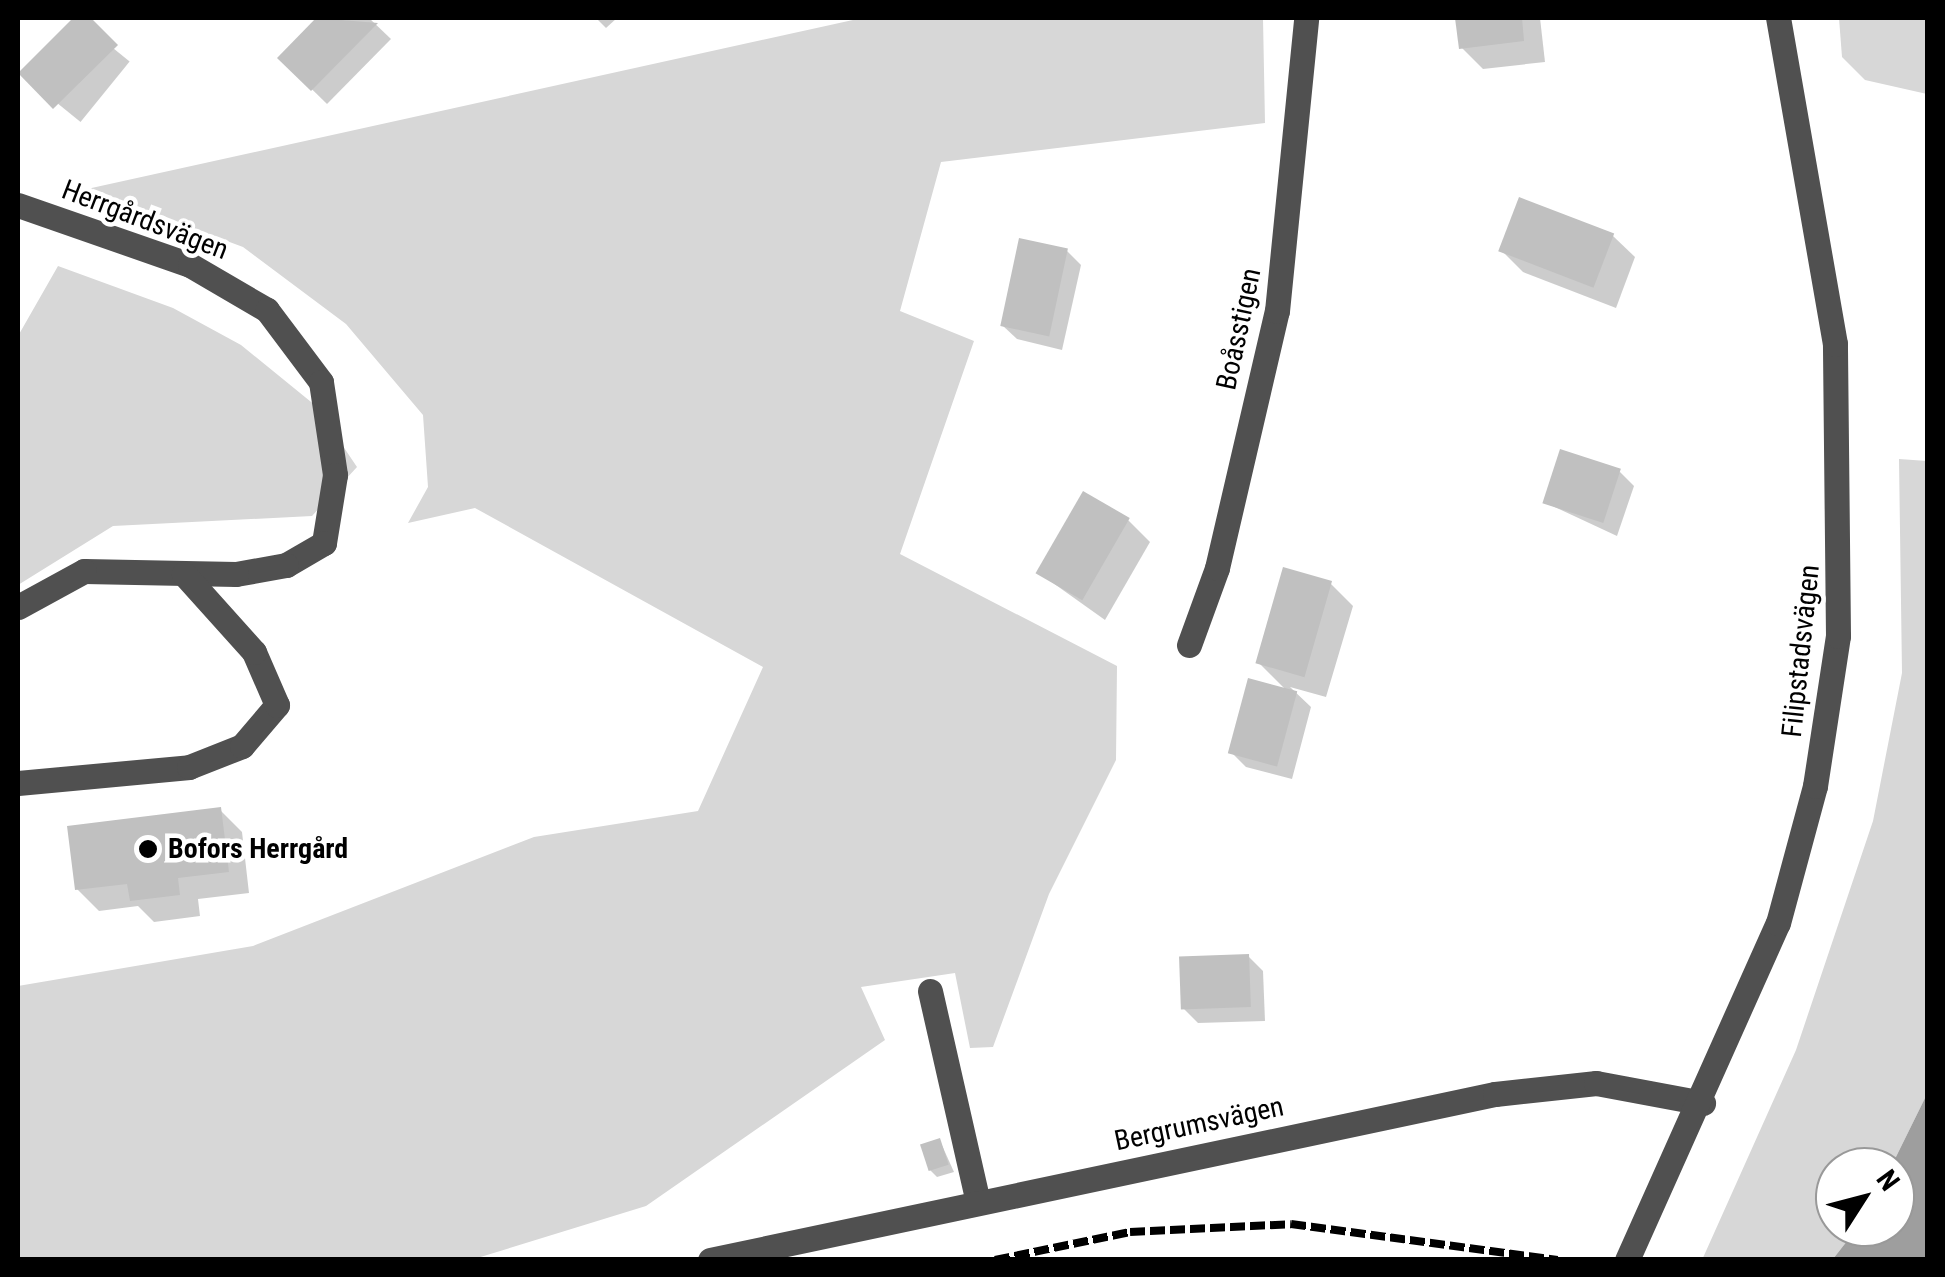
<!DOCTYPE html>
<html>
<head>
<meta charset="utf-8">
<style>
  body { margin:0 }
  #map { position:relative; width:1945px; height:1277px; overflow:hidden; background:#fff; font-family:"Roboto Condensed",sans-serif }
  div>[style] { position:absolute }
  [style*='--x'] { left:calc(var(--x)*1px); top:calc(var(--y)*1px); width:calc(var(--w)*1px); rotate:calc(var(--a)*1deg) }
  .green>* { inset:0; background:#d7d7d7 }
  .water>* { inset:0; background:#9e9e9e }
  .shadow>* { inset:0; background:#0003; transform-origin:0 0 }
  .building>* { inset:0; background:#c0c0c0; transform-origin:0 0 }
  .minor>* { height:25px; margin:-12.5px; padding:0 12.5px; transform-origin:12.5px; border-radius:12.5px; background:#505050 }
  .rail>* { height:8px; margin-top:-4px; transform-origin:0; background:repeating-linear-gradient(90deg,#000 0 15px,transparent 0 20px) }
  .dots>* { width:28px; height:28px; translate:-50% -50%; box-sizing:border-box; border:5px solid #fff; border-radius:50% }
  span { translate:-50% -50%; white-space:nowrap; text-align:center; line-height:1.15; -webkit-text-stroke:9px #fff; paint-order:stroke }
  .street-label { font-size:28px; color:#000 }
  .poi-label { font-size:28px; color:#000; font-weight:700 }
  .left { translate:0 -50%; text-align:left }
  .frame { position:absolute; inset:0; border:20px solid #000; pointer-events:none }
  .north { position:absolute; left:1815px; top:1147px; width:100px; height:100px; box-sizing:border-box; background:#fff; border:2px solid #999; border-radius:50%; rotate:54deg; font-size:28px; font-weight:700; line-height:40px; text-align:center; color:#000 }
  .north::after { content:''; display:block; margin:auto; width:35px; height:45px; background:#000; clip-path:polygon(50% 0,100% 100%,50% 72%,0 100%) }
</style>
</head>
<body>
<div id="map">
  <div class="green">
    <i style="clip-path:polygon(862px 18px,1263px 18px,1265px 123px,941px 162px,900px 311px,974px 341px,900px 554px,1117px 666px,1116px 760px,1049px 894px,993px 1047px,970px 1048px,955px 973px,861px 987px,885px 1040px,646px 1206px,474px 1259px,18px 1259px,18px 986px,253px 946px,534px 837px,698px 811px,763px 667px,475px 508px,408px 523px,428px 487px,423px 415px,346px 324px,243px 247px,87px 189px)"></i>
    <i style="clip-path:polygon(1839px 18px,1927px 18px,1927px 94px,1865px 80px,1842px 57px)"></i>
    <i style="clip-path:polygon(58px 266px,173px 308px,241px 345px,316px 406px,357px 467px,312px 516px,113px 526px,18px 585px,18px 336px)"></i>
    <i style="clip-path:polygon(1899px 459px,1927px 461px,1927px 1094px,1891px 1167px,1835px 1167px,1835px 1227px,1858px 1227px,1833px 1259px,1702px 1260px,1796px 1050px,1873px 821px,1902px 673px)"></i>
  </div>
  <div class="water">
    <i style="clip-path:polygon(1927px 1094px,1927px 1259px,1833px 1259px,1858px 1227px,1895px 1227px,1891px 1167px)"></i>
  </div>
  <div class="shadow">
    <i style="left:76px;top:18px;width:69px;height:78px;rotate:39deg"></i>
    <i style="clip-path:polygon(320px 18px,369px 18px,391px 39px,327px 104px,280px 58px)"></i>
    <i style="clip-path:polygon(596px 18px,617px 18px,606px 28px)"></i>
    <i style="clip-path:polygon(1458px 18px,1540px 18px,1545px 62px,1483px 69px,1461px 47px)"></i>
    <i style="clip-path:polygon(1613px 236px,1635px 257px,1616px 308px,1523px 272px,1502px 251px)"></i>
    <i style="clip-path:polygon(1067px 251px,1081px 265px,1062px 350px,1017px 339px,1002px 325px)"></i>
    <i style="clip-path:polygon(1620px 472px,1634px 486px,1617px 536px,1544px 502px)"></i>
    <i style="clip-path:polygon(1128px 520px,1150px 542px,1105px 620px,1039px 573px)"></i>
    <i style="clip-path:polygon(1331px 584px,1353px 606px,1326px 697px,1290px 687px,1311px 707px,1292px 779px,1246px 767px,1232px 753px,1287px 691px,1258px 662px)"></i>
    <i style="clip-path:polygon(220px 810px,242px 832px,249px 893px,198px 899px,200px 916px,154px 922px,138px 906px,99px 911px,77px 889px)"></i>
    <i style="clip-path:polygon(1248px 956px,1263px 971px,1265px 1021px,1198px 1023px,1184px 1009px)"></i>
    <i style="clip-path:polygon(940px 1141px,954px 1172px,937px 1177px,930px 1170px)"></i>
  </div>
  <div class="building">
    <i style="clip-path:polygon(73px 18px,91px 18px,118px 45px,53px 109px,18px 73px)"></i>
    <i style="clip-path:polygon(316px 18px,378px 23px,311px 91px,277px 58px)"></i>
    <i style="clip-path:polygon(1455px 18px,1522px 18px,1524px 41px,1459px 49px)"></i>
    <i style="left:1519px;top:197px;width:102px;height:58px;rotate:21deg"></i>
    <i style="left:1019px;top:238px;width:50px;height:90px;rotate:12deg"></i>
    <i style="left:1560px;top:449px;width:64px;height:57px;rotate:18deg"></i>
    <i style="left:1083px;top:491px;width:54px;height:95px;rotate:30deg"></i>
    <i style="left:1283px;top:567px;width:51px;height:100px;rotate:16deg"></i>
    <i style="left:1248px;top:678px;width:51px;height:78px;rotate:15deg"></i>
    <i style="clip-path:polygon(221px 807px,229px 872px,178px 878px,180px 895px,130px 901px,127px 884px,75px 890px,67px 826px)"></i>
    <i style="left:1249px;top:954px;width:53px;height:70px;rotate:88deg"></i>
    <i style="left:940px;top:1138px;width:28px;height:21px;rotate:72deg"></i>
  </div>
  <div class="minor">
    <i style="--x:18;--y:205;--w:182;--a:19.2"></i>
    <i style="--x:190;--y:265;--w:89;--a:30.3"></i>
    <i style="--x:267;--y:310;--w:90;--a:53.1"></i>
    <i style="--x:321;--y:382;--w:94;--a:81.4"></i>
    <i style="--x:335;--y:475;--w:69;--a:99.2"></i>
    <i style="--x:324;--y:543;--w:44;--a:149.9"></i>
    <i style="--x:286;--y:565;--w:51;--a:169.8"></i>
    <i style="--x:236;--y:574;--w:152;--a:-178.9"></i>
    <i style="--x:84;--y:571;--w:75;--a:151.4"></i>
    <i style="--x:1189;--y:645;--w:82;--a:-70"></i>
    <i style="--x:1217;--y:568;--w:264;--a:-76.9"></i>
    <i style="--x:1277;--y:311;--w:294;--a:-84.3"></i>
    <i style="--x:18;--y:783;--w:172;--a:-5.3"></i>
    <i style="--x:189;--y:767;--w:57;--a:-21.6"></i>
    <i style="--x:242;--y:746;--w:54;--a:-49.5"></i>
    <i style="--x:277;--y:705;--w:58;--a:-113.5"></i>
    <i style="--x:254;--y:652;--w:105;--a:-131.9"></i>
    <i style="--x:930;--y:991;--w:217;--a:77.2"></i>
    <i style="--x:710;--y:1260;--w:802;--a:-11.94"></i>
    <i style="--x:1495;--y:1094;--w:102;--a:-6.2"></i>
    <i style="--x:1596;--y:1083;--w:109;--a:10.6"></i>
    <i style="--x:1627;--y:1260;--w:369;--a:-65.9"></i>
    <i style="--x:1778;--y:923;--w:142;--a:-74.9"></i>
    <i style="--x:1815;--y:786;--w:152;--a:-81.3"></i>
    <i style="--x:1838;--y:636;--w:292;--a:-90.6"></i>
    <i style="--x:1835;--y:344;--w:331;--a:-99.9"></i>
  </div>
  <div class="rail">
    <i style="--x:995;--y:1260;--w:138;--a:-11.7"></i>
    <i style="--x:1130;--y:1232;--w:161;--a:-2.8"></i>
    <i style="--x:1291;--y:1224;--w:269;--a:7.7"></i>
  </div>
  <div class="dots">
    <i style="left:148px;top:849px;background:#000"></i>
  </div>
  <div class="street-label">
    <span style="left:145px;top:220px;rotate:21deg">Herrgårdsvägen</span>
    <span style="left:1239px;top:329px;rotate:-78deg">Boåsstigen</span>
    <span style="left:1801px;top:651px;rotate:-84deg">Filipstadsvägen</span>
    <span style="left:1199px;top:1124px;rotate:-12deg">Bergrumsvägen</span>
  </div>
  <div class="poi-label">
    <span class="left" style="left:168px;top:849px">Bofors Herrgård</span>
  </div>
  <div class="frame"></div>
  <div class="north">N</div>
</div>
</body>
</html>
